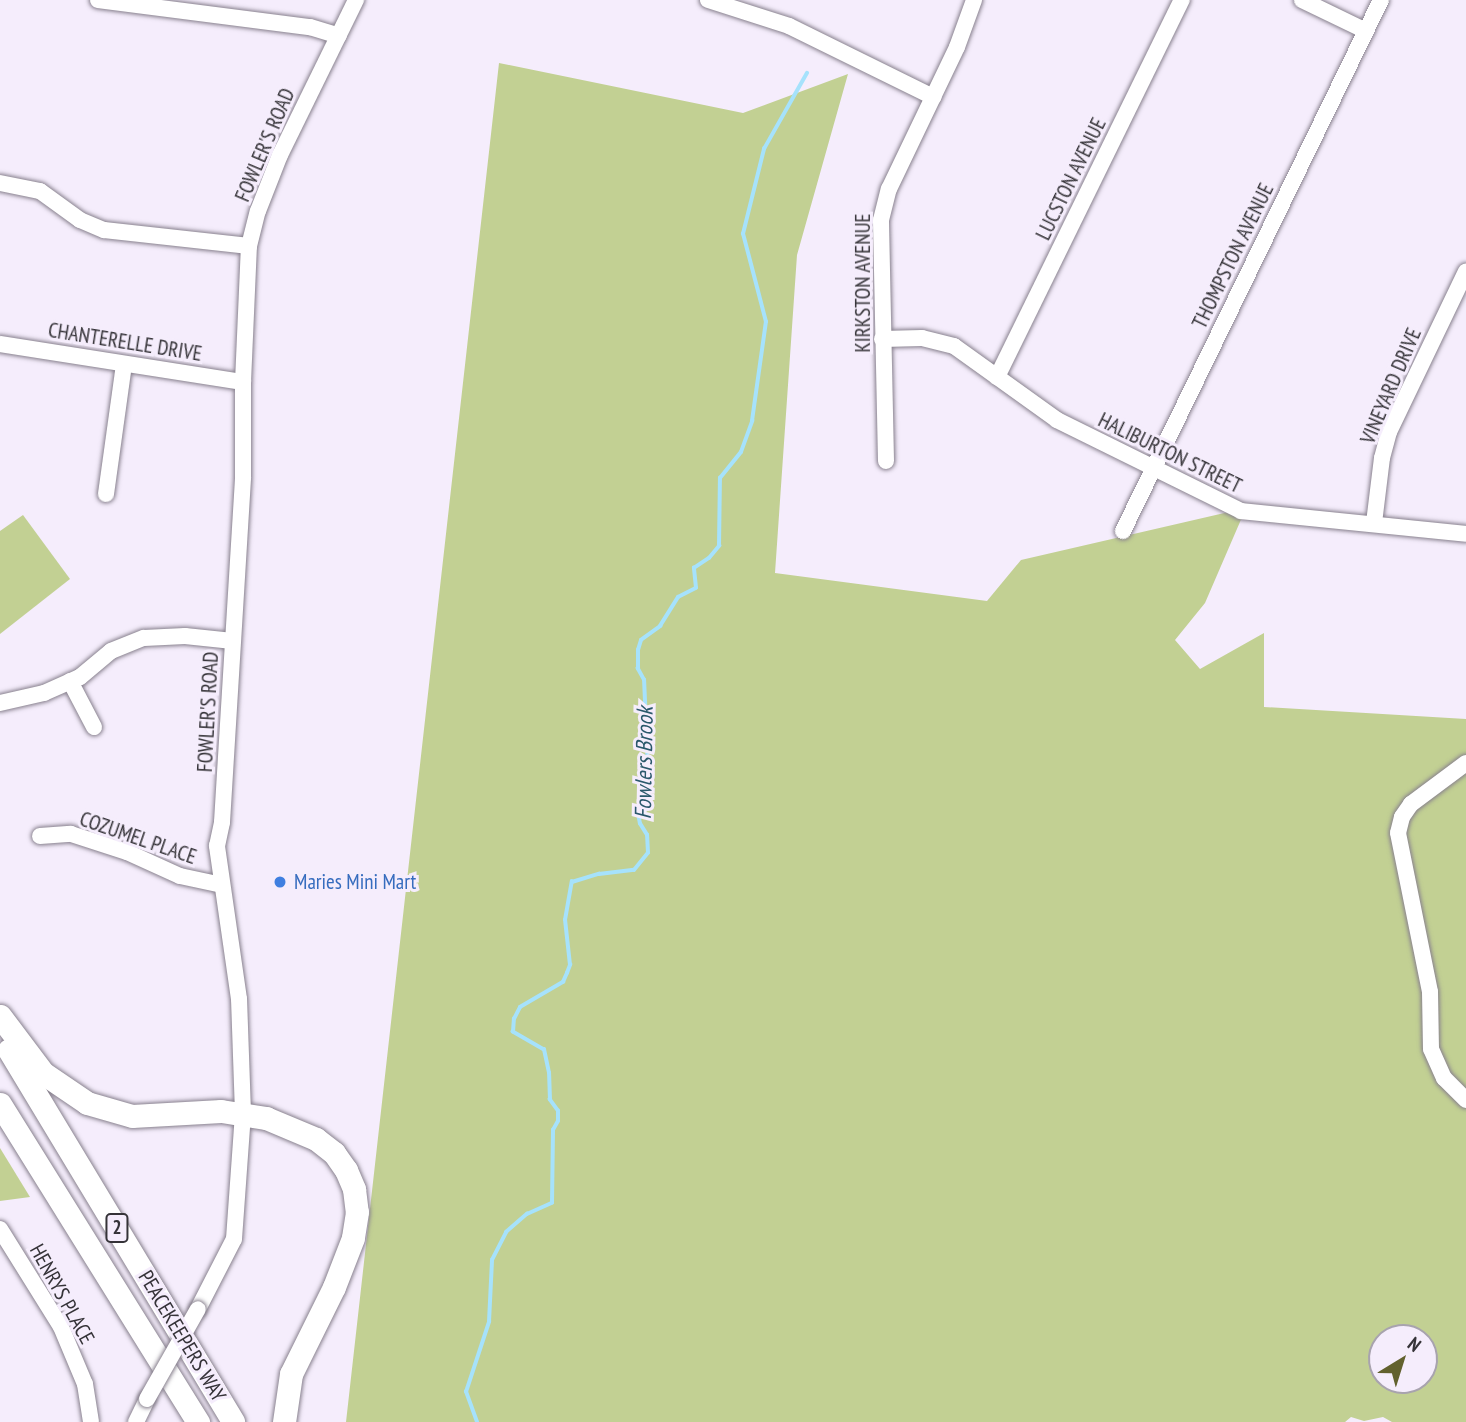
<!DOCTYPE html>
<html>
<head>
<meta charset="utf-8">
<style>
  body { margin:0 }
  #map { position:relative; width:1466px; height:1422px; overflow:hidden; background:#f5edfc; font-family:"PT Sans Narrow",sans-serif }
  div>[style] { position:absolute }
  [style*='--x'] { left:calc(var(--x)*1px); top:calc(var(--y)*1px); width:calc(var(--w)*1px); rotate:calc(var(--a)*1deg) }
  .green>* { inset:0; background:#c2d093 }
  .stream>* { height:3.5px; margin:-1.75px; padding:0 1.75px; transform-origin:1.75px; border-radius:1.75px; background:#a6e2fc }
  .roads { filter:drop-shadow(0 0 2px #88818e) drop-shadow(0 0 2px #88818e) }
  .minor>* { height:16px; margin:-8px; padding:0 8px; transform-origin:8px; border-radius:8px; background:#fff }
  .highway>* { height:23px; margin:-11.5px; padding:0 11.5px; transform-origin:11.5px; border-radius:11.5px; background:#fff }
  .bridges { filter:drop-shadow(0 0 2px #88818e) drop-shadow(0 0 2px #88818e) }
  .minor-bridge>* { height:16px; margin:-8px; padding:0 8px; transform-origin:8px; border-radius:8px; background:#fff }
  .dots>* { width:19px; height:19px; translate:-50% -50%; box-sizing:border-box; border:4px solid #f5edfc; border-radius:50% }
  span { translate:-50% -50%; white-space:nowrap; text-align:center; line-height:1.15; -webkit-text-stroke:6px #f5edfc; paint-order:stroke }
  .shield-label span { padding:2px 5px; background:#f5edfc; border:2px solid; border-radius:5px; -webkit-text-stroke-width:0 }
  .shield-label { font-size:19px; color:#353338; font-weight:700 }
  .street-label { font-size:21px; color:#353338 }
  .shop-label { font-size:21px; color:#366cbe }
  .left { translate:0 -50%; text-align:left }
  .water-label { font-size:23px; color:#2a586b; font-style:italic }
  .north { position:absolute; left:1368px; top:1324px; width:70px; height:70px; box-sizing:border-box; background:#f5edfc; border:2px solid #a8a3ae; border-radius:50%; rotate:38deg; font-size:19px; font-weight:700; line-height:28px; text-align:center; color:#353338 }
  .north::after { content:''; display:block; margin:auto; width:24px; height:32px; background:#62612e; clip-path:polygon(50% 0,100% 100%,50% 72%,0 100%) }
</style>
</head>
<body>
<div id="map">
  <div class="green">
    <i style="clip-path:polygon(evenodd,499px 63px,743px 113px,848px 74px,797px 255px,775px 573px,987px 601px,1021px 560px,1246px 508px,1205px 603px,1175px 640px,1200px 669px,1264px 633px,1264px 707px,1466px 719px,1466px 1422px,1392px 1422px,1383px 1417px,1364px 1421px,1351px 1417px,1345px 1422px,346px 1422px,499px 63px,1382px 1338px,1424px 1338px,1424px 1380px,1382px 1380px,1382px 1338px)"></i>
    <i style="clip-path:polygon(23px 515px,70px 579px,0 634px,0 531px)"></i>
    <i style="clip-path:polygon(0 1148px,30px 1197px,0 1201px)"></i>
  </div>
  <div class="stream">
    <i style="--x:477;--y:1422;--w:32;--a:-110"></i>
    <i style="--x:466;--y:1392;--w:74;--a:-71.8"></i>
    <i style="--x:489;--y:1322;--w:62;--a:-87.2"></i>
    <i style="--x:492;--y:1260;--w:31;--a:-63"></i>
    <i style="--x:506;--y:1232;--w:28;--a:-41"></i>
    <i style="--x:527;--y:1214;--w:27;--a:-24"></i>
    <i style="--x:552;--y:1203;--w:73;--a:-89.2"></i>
    <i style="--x:553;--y:1130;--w:10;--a:-61"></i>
    <i style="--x:558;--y:1121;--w:10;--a:-90"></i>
    <i style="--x:558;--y:1111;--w:14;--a:-126"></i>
    <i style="--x:550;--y:1100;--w:27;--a:-92"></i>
    <i style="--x:549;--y:1073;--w:24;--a:-102"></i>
    <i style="--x:544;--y:1050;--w:36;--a:-150"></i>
    <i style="--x:513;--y:1032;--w:13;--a:-86"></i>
    <i style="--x:514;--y:1019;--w:13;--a:-63"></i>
    <i style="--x:520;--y:1007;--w:50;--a:-30.2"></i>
    <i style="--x:563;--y:982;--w:10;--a:-66"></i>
    <i style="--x:567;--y:973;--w:9;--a:-69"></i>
    <i style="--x:570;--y:965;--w:45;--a:-96.3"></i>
    <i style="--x:565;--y:920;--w:39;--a:-80"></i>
    <i style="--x:572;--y:882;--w:28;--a:-17"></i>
    <i style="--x:599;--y:874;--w:35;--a:-7"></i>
    <i style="--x:634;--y:870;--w:22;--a:-51"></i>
    <i style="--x:648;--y:853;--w:18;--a:-93"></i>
    <i style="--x:647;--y:835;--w:13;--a:-122"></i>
    <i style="--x:640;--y:824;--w:10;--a:-101"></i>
    <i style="--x:638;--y:814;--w:45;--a:-77.2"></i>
    <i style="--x:648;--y:770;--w:90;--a:-92.5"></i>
    <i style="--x:644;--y:680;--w:13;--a:-119"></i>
    <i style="--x:638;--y:669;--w:19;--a:-90"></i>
    <i style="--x:638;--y:650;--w:10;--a:-73"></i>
    <i style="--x:641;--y:640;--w:24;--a:-36"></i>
    <i style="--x:660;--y:626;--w:34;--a:-58"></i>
    <i style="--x:678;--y:597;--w:20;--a:-27"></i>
    <i style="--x:696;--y:588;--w:20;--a:-96"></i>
    <i style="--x:694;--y:568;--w:18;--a:-34"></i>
    <i style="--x:709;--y:558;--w:16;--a:-50"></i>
    <i style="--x:719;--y:546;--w:68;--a:-89.2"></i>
    <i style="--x:720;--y:478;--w:33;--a:-51"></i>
    <i style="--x:741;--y:452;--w:33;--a:-70"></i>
    <i style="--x:752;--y:421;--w:100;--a:-82"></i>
    <i style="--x:766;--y:322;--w:91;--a:-104.6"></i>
    <i style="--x:743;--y:234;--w:88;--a:-76.1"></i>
    <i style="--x:764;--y:149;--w:87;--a:-60.5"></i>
  </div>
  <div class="roads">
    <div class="minor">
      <i style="--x:98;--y:0;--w:214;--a:7.3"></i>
      <i style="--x:310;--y:27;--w:30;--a:17"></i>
      <i style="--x:708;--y:0;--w:85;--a:17.8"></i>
      <i style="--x:789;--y:26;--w:161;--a:26.2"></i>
      <i style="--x:1302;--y:0;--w:71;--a:25.8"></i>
      <i style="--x:0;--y:183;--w:41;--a:11.3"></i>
      <i style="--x:40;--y:191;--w:49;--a:35.9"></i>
      <i style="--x:80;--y:220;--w:26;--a:23"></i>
      <i style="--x:104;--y:230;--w:146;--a:6.3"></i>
      <i style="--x:882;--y:339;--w:40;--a:-1.4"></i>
      <i style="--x:922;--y:338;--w:33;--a:14"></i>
      <i style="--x:954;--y:346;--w:127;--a:35.7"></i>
      <i style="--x:1057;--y:420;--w:205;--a:26.3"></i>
      <i style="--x:1241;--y:511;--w:226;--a:5.8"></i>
      <i style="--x:0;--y:344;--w:246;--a:8.9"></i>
      <i style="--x:997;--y:377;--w:420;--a:-63.9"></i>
      <i style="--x:886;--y:461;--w:241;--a:-91.2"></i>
      <i style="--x:881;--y:220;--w:32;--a:-76"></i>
      <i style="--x:889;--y:189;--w:157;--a:-64.4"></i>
      <i style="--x:957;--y:47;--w:50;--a:-70.1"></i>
      <i style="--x:106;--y:494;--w:131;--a:-82.1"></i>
      <i style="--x:1374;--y:523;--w:65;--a:-83"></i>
      <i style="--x:1382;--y:458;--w:27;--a:-75"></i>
      <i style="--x:1389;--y:432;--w:178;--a:-64.4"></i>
      <i style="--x:1123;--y:531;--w:590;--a:-64.09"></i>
      <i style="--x:70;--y:681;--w:52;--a:62.4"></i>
      <i style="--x:0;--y:703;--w:45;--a:-12.8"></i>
      <i style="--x:44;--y:693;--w:39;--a:-24"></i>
      <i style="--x:80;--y:677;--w:40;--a:-40"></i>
      <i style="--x:111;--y:651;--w:35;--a:-22"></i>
      <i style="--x:144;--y:638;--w:41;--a:-2.8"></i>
      <i style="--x:185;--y:636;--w:48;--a:5.9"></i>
      <i style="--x:1466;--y:763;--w:69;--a:143.3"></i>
      <i style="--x:1411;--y:804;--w:16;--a:125"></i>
      <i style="--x:1402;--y:817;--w:16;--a:104"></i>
      <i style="--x:1398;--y:833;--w:162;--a:78.6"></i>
      <i style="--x:1430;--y:992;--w:57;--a:89"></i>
      <i style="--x:1431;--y:1049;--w:32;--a:66"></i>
      <i style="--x:1444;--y:1078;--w:31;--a:45"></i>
      <i style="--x:40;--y:836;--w:31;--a:-4"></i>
      <i style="--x:71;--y:834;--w:59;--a:17.8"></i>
      <i style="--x:127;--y:852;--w:58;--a:24.4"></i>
      <i style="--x:180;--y:876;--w:43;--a:12.1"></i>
      <i style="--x:0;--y:1229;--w:115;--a:58.1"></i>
      <i style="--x:61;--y:1327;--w:62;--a:67.2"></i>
      <i style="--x:85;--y:1384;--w:38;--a:81"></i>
      <i style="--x:198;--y:1309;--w:79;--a:-62.8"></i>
      <i style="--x:234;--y:1239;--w:126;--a:-85.9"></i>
      <i style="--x:243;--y:1113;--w:114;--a:-92"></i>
      <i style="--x:239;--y:999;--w:155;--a:-98.2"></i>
      <i style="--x:217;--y:846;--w:25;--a:-78"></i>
      <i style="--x:222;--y:822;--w:346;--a:-86.5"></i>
      <i style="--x:243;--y:477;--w:95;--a:-90"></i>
      <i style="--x:243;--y:382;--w:136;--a:-87.5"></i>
      <i style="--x:249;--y:246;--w:36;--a:-76"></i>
      <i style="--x:258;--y:211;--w:60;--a:-68.6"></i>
      <i style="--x:280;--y:155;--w:173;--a:-63.9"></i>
      <i style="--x:136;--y:1422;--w:25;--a:-64"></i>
    </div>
    <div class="highway">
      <i style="--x:0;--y:1016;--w:71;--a:53"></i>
      <i style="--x:43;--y:1073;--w:53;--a:34.3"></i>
      <i style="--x:87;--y:1103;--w:47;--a:16.1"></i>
      <i style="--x:132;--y:1116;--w:89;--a:-3.2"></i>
      <i style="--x:221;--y:1111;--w:46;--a:8.8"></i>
      <i style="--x:266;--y:1118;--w:54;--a:22.8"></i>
      <i style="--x:316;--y:1139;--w:23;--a:38"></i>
      <i style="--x:334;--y:1153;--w:21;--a:55"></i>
      <i style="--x:346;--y:1170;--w:21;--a:67"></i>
      <i style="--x:354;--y:1189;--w:23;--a:83"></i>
      <i style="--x:357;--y:1212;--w:26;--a:99"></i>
      <i style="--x:353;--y:1238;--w:53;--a:111.2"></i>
      <i style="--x:334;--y:1287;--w:97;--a:116.3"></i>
      <i style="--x:291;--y:1374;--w:49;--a:98.3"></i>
      <i style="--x:9;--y:1050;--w:434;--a:58.9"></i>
      <i style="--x:0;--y:1104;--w:375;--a:58.1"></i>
    </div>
  </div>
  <div class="bridges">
    <div class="minor-bridge">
      <i style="--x:147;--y:1399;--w:103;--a:-60.5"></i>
    </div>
  </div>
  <div class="dots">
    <i style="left:280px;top:882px;background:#3f7fe0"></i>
  </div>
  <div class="shield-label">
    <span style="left:117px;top:1228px">2</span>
  </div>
  <div class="street-label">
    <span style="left:265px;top:145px;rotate:-67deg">FOWLER'S ROAD</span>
    <span style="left:1071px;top:179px;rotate:-64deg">LUCSTON AVENUE</span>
    <span style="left:1233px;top:256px;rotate:-64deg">THOMPSTON AVENUE</span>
    <span style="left:863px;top:283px;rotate:-90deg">KIRKSTON AVENUE</span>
    <span style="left:125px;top:342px;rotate:9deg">CHANTERELLE DRIVE</span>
    <span style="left:1391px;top:386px;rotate:-67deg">VINEYARD DRIVE</span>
    <span style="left:1170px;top:453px;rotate:26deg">HALIBURTON STREET</span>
    <span style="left:208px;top:712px;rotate:-87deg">FOWLER'S ROAD</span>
    <span style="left:138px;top:838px;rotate:19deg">COZUMEL PLACE</span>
    <span style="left:62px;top:1294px;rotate:61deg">HENRYS PLACE</span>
    <span style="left:182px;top:1336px;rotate:59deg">PEACEKEEPERS WAY</span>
  </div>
  <div class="shop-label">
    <span class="left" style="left:294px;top:882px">Maries Mini Mart</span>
  </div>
  <div class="water-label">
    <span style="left:644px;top:763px;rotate:-89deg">Fowlers Brook</span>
  </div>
  <div class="north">N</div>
</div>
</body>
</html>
